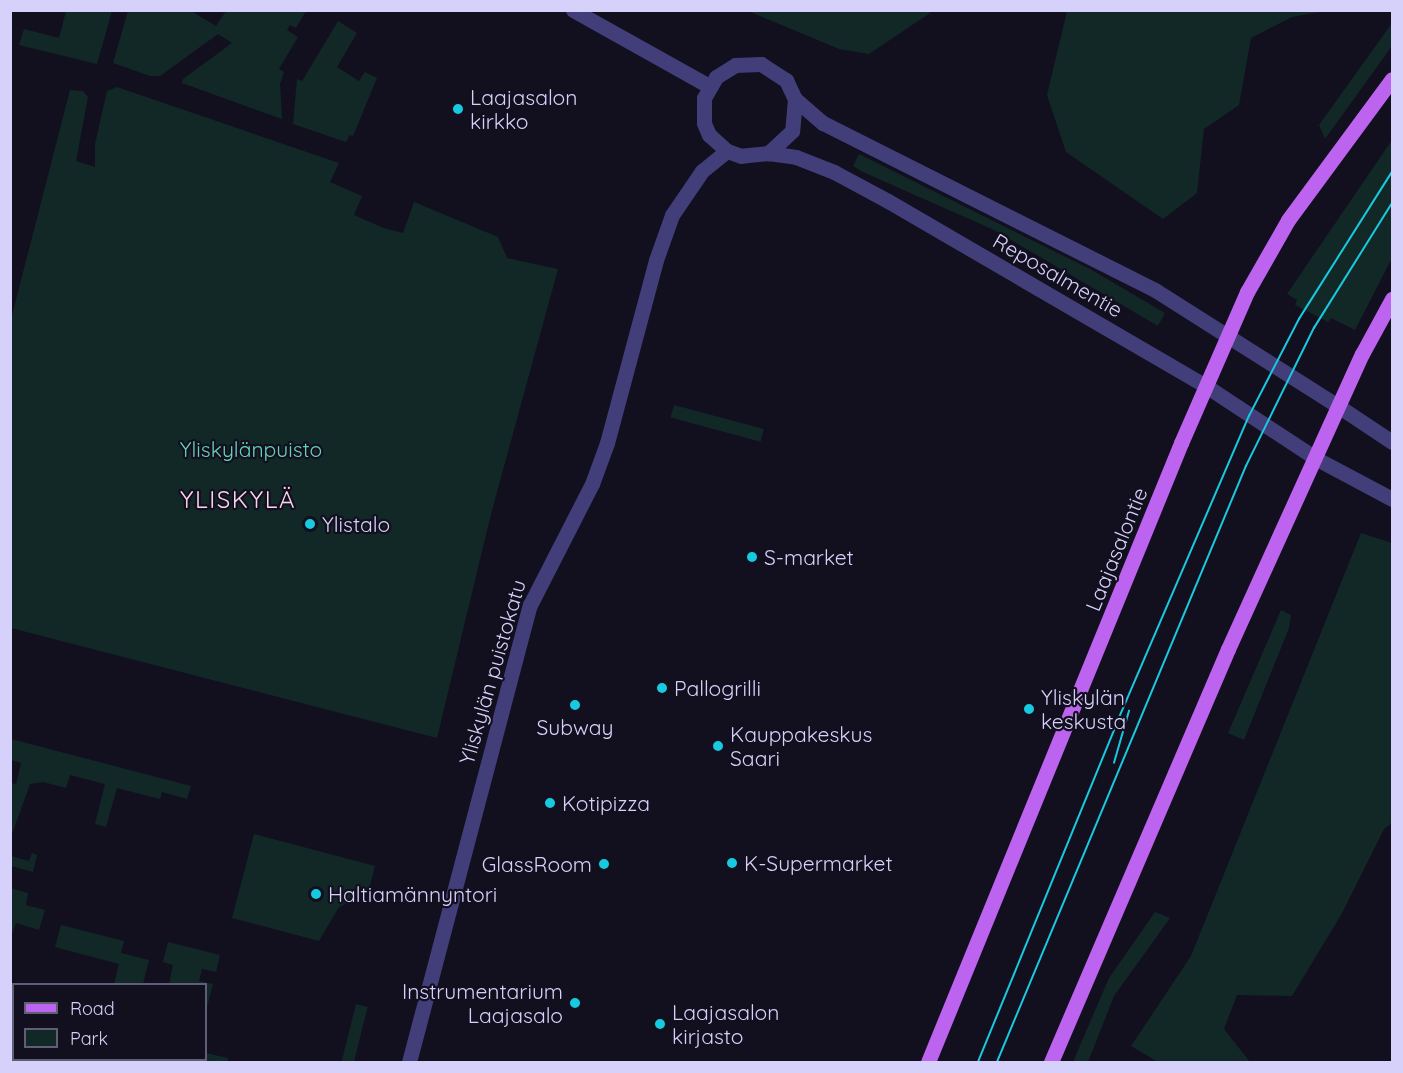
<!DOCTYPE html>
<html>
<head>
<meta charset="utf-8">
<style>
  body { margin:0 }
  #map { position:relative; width:1403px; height:1073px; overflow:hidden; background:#120f1f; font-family:Quicksand,sans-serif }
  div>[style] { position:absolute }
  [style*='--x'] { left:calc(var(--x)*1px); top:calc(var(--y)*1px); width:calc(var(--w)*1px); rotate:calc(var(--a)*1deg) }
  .green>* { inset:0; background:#122827; transform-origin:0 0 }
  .minor>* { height:15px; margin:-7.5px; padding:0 7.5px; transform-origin:7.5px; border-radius:7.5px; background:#413e79 }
  .tertiary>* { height:15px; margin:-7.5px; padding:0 7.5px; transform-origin:7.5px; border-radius:7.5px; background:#413e79 }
  .primary>* { height:15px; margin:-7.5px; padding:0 7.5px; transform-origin:7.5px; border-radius:7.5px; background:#bc64ef }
  .tram>* { height:1.5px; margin:-0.75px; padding:0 0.75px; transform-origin:0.75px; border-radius:0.75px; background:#18cae0 }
  .dots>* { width:16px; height:16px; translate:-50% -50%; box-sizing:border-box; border:3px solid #120f1f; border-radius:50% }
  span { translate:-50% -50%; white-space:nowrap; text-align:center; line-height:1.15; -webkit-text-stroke:4.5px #120f1f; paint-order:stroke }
  .poi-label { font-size:21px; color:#d6d1fa }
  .left { translate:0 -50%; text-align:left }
  .right { translate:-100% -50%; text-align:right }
  .street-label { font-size:21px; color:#d6d1fa }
  .park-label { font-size:21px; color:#65d2b8 }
  .quarter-label { font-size:24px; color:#fad3ec; letter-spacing:1.5px }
  .frame { position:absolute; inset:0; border:12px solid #d6d1fa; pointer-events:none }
  .legend { position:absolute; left:12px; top:983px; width:195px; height:78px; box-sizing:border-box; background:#120f1f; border:2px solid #605d77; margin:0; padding:8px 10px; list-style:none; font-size:18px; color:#d6d1fa }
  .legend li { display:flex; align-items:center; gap:12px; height:30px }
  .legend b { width:30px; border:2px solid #605d77 }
</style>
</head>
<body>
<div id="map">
  <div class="green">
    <i style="clip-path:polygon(66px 11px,112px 11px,97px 64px,19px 45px,24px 29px,59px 38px)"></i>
    <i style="clip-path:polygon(128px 11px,191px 11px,216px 26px,226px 11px,306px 11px,296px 28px,290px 25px,287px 30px,298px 37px,279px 69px,284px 72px,280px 84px,282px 119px,182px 83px,183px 79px,232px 43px,218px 34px,160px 76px,150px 76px,113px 63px)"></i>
    <i style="clip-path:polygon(748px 11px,933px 10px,933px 11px,869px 54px,839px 49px)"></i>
    <i style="clip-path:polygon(1067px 11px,1067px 10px,1326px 11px,1292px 17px,1251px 38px,1239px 105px,1204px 129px,1197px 193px,1163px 219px,1066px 152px,1047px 95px)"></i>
    <i style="clip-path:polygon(338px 21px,357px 33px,337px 67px,359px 81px,365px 72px,377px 78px,353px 136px,350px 135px,346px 142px,293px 124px,297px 79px,302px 81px)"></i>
    <i style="clip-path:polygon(1392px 23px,1392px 46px,1325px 139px,1319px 125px)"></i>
    <i style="clip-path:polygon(117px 87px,339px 163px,330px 182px,362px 196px,354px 215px,384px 228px,403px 233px,414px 202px,498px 237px,507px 258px,558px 269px,491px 514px,437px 738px,11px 628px,11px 319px,70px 90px,83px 91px,88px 97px,76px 161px,95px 167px,95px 144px,107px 91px)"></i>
    <i style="clip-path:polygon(1392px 140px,1392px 258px,1355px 330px,1331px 318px,1328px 322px,1295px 305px,1297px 300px,1287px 294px)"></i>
    <i style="clip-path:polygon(859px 154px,1090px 269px,1165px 313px,1158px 326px,994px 230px,863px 172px,853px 166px)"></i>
    <i style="left:674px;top:405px;width:93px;height:13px;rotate:15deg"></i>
    <i style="clip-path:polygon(1361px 533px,1392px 543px,1392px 823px,1384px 829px,1341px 915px,1292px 996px,1237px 995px,1224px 1029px,1250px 1062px,1158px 1062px,1131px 1046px,1191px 956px)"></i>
    <i style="clip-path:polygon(1281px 610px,1291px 615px,1289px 628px,1244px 740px,1228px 733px)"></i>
    <i style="clip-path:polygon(11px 739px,191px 786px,187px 799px,162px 792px,160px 799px,117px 788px,106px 827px,95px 824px,105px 784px,70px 775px,66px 788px,43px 782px,30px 784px,11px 837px,11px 783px,16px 784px,21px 763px,11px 760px)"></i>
    <i style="clip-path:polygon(254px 834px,375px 866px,368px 893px,339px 907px,319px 941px,232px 918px)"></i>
    <i style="clip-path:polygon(32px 853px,37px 855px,33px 872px,11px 866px,11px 856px,29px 861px)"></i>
    <i style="clip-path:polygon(10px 888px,28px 893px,26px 905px,45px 910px,39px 930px,16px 923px,11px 936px)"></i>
    <i style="clip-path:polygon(1155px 912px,1170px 918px,1114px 996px,1088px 1062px,1073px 1062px,1109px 978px)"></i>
    <i style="clip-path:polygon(61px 925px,124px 941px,121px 953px,149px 960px,143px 984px,114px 984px,119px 964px,55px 947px)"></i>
    <i style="clip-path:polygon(168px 942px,220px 955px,216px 972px,202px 969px,199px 981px,213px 984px,206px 1011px,206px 984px,169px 984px,173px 965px,163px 962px)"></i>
    <i style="left:356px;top:1004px;width:12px;height:60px;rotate:14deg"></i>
    <i style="clip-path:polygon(206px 1053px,228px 1058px,227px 1062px,149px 1062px,206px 1060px)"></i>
    <i style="clip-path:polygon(24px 1060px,117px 1060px,116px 1062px)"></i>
  </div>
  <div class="minor">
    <i style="--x:1338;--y:406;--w:65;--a:33.7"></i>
    <i style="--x:1315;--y:458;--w:87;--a:28"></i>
  </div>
  <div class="tertiary">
    <i style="--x:573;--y:10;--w:156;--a:29.2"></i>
    <i style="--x:795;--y:99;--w:32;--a:95"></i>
    <i style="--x:792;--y:131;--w:33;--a:137"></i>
    <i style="--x:768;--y:153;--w:27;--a:174"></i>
    <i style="--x:741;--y:156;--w:15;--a:-160"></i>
    <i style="--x:727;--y:151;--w:24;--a:-138"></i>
    <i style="--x:709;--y:135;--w:13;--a:-113"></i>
    <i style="--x:704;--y:123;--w:25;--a:-90"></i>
    <i style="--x:704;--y:98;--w:24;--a:-60"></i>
    <i style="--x:716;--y:77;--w:22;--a:-32"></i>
    <i style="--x:735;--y:65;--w:26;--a:-2"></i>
    <i style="--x:761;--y:64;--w:30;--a:33"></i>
    <i style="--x:786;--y:80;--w:21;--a:65"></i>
    <i style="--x:795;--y:99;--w:37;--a:41"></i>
    <i style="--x:823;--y:123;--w:372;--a:26.7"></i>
    <i style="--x:1155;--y:290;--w:217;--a:32.4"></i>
    <i style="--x:768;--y:153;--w:28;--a:8"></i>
    <i style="--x:796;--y:157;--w:41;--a:21.5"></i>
    <i style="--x:834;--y:172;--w:61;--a:28.2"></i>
    <i style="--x:888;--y:201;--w:368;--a:30.2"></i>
    <i style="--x:1206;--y:386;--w:131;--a:33.4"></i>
    <i style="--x:409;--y:1062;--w:473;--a:-75.2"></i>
    <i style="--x:530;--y:605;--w:136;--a:-62.9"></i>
    <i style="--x:592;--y:484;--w:44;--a:-69.9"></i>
    <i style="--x:607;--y:443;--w:189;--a:-75"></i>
    <i style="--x:656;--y:260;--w:48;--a:-70.4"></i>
    <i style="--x:672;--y:215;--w:53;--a:-55.7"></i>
    <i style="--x:702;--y:171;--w:32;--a:-39"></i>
  </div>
  <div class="primary">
    <i style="--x:928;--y:1062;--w:669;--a:-67.77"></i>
    <i style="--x:1181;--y:443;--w:165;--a:-66.4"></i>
    <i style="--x:1247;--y:292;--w:83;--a:-60.3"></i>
    <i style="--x:1288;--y:220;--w:175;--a:-53.6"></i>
    <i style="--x:1051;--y:1062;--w:449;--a:-66.8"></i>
    <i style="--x:1228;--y:649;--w:324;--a:-65.6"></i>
    <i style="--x:1362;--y:354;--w:63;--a:-61.4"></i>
  </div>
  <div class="tram">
    <i style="--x:1114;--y:763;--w:54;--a:-73.9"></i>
    <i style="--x:978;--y:1062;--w:370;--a:-67.7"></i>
    <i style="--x:1118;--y:720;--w:331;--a:-66.7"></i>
    <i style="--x:1249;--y:416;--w:109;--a:-62.7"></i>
    <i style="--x:1299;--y:319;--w:174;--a:-57.7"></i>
    <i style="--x:997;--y:1062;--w:646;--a:-67.33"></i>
    <i style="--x:1246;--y:466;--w:154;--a:-63.8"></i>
    <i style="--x:1314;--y:328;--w:147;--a:-58"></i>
  </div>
  <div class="dots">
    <i style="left:458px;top:109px;background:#18cae0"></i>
    <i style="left:310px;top:524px;background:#18cae0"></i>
    <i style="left:752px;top:557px;background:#18cae0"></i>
    <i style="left:662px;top:688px;background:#18cae0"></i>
    <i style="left:575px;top:705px;background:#18cae0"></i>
    <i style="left:1029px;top:709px;background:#18cae0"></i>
    <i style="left:718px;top:746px;background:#18cae0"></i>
    <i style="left:550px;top:803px;background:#18cae0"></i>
    <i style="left:732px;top:863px;background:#18cae0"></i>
    <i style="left:604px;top:864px;background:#18cae0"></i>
    <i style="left:316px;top:894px;background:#18cae0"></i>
    <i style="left:575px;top:1003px;background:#18cae0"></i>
    <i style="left:660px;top:1024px;background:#18cae0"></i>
  </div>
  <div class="poi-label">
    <span class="left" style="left:470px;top:109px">Laajasalon<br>kirkko</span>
    <span class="left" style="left:322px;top:524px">Ylistalo</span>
    <span class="left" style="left:764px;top:557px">S-market</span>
    <span class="left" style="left:674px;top:688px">Pallogrilli</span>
    <span class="left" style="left:1041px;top:709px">Yliskylän<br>keskusta</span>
    <span style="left:575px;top:727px">Subway</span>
    <span class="left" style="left:730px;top:746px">Kauppakeskus<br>Saari</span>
    <span class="left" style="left:562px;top:803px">Kotipizza</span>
    <span class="left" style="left:744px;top:863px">K-Supermarket</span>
    <span class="right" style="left:592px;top:864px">GlassRoom</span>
    <span class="left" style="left:328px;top:894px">Haltiamännyntori</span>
    <span class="right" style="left:563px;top:1003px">Instrumentarium<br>Laajasalo</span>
    <span class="left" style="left:672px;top:1024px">Laajasalon<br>kirjasto</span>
  </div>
  <div class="street-label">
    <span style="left:1058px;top:275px;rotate:30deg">Reposalmentie</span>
    <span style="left:1116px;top:549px;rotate:-68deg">Laajasalontie</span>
    <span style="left:492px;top:672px;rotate:-74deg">Yliskylän puistokatu</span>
  </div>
  <div class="park-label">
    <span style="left:251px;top:449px">Yliskylänpuisto</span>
  </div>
  <div class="quarter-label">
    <span style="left:238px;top:500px">YLISKYLÄ</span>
  </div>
  <div class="frame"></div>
  <ul class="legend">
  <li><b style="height:8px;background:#bc64ef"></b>Road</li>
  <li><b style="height:16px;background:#122827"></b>Park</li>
  </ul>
</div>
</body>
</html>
